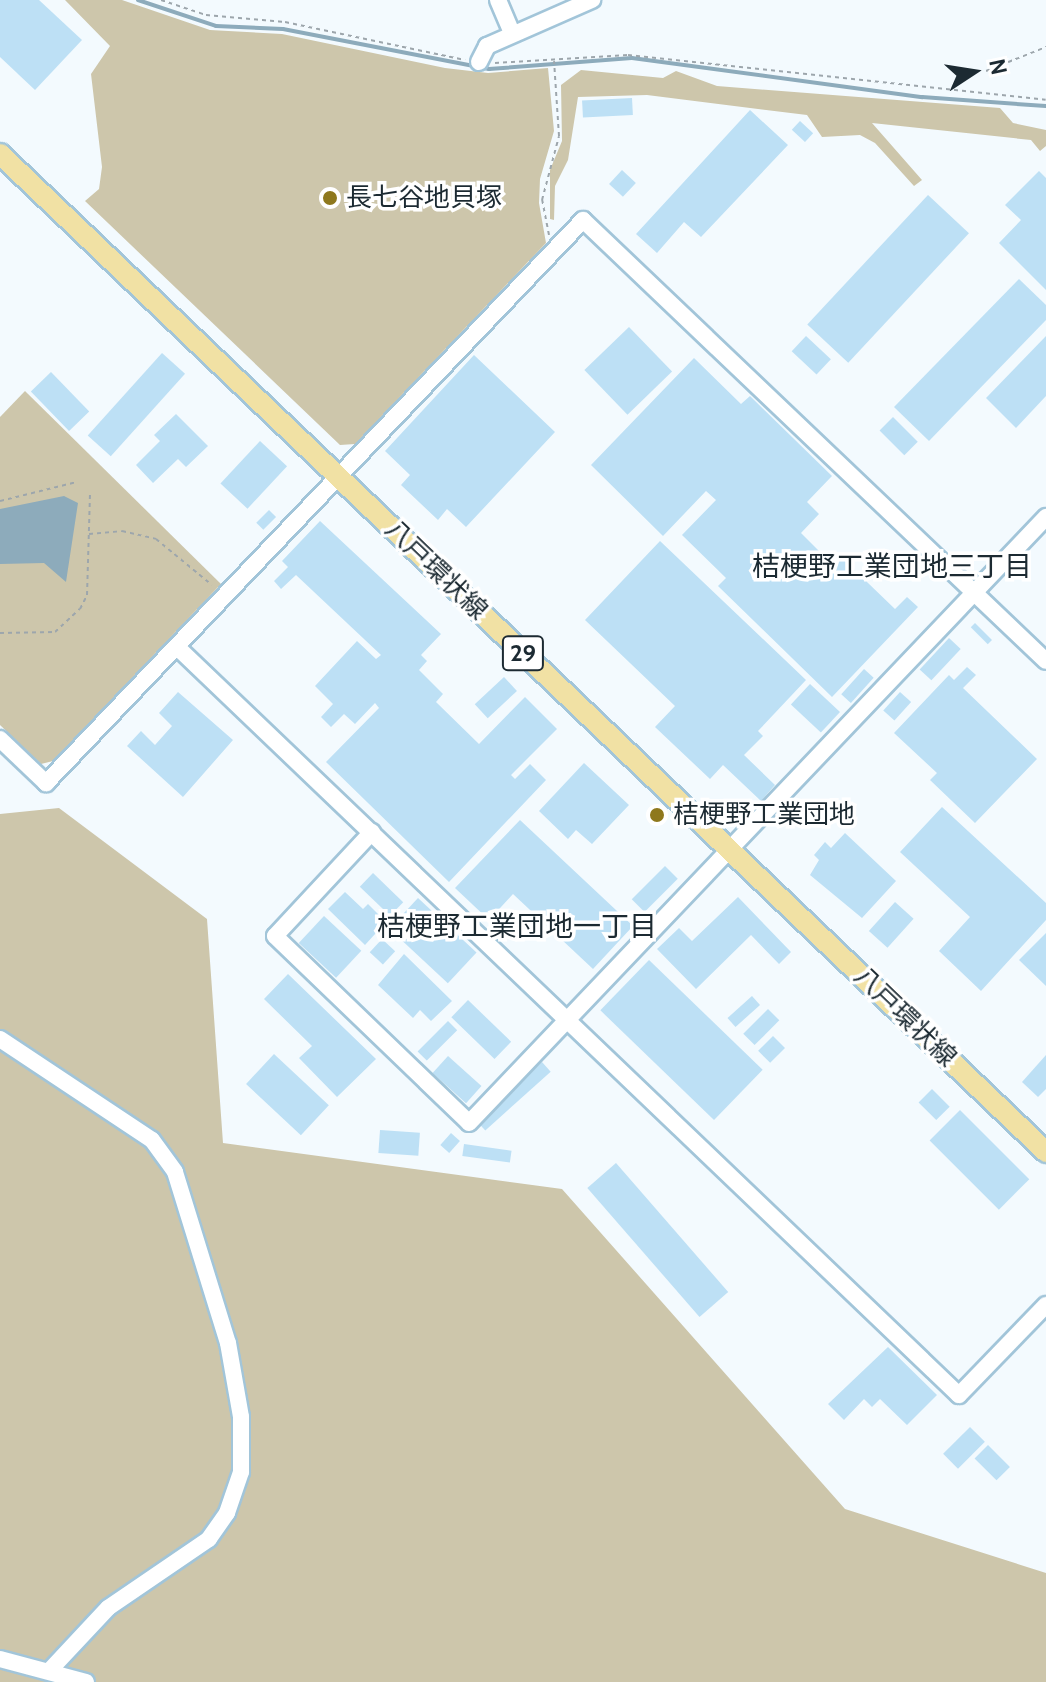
<!DOCTYPE html>
<meta charset="utf-8">
<style>
body{margin:0}
#map{position:relative;width:1046px;height:1682px;overflow:hidden;background:#f3fafe;font-family:Cabin,"Noto Sans JP",sans-serif}
div>[style]{position:absolute}
[style*='--x']{left:calc(var(--x)*1px);top:calc(var(--y)*1px);width:calc(var(--w)*1px);rotate:calc(var(--a)*1deg)}
.green>*{inset:0;background:#cdc6ab}
.water>*{inset:0;background:#8dabbb}
.stream>*{height:4px;margin:-2px;padding:0 2px;transform-origin:2px;border-radius:2px;background:#8dabbb}
.building>*{inset:0;background:#bde0f5;transform-origin:0 0}
.path>*{height:2px;margin-top:-1px;transform-origin:0;background:repeating-linear-gradient(90deg,#9da6ac 0 4px,transparent 0 8px)}
.roads{filter:drop-shadow(2px 0 #a2c5d9) drop-shadow(-2px 0 #a2c5d9) drop-shadow(0 2px #a2c5d9) drop-shadow(0 -2px #a2c5d9)}
.minor>*{height:16px;margin:-8px;padding:0 8px;transform-origin:8px;border-radius:8px;background:#fff}
.major>*{height:20px;margin:-10px;padding:0 10px;transform-origin:10px;border-radius:10px;background:#f1e1a4}
.dots>*{width:22px;height:22px;translate:-50% -50%;box-sizing:border-box;border:4px solid #fff;border-radius:50%}
span{translate:-50% -50%;white-space:nowrap;text-align:center;line-height:1.15;-webkit-text-stroke:7px #fff;paint-order:stroke}
.shield-label span{padding:2px 6px;background:#fff;border:2px solid;border-radius:6px;-webkit-text-stroke-width:0}
.shield-label{font-size:24px;color:#1c2a32;font-weight:700}
.poi-label{font-size:26px;color:#1c2a32}
.left{translate:0 -50%;text-align:left}
.street-label{font-size:26px;color:#1c2a32}
.neighbourhood-label{font-size:28px;color:#1c2a32}
.north{position:absolute;left:934px;top:32px;width:80px;height:80px;-webkit-text-stroke:6px #fff;paint-order:stroke;rotate:78deg;font-size:22px;font-weight:700;line-height:32px;text-align:center;color:#1c2a32}
.north::after{content:'';display:block;margin:auto;width:28px;height:36px;background:#1c2a32;clip-path:polygon(50% 0,100% 100%,50% 72%,0 100%)}
</style>
<div id="map">
<div class="green">
<i style="clip-path:polygon(65px 0,122px 0,210px 30px,282px 34px,445px 68px,488px 73px,548px 68px,554px 131px,540px 179px,539px 203px,546px 243px,355px 444px,340px 445px,85px 201px,99px 189px,102px 167px,91px 74px,110px 46px)"></i>
<i style="clip-path:polygon(581px 70px,663px 78px,676px 71px,717px 86px,1000px 108px,1013px 123px,1046px 130px,1046px 146px,1040px 151px,1031px 140px,872px 123px,922px 180px,914px 186px,875px 143px,860px 135px,822px 137px,807px 115px,647px 95px,578px 97px,568px 160px,555px 186px,554px 220px,550px 219px,550px 170px,562px 141px,561px 85px)"></i>
<i style="clip-path:polygon(25px 391px,221px 584px,53px 761px,41px 764px,0 725px,0 417px)"></i>
<i style="clip-path:polygon(59px 808px,207px 919px,223px 1143px,562px 1189px,845px 1509px,1046px 1573px,1046px 1682px,0 1682px,0 814px)"></i>
</div>
<div class="water">
<i style="clip-path:polygon(64px 496px,78px 503px,66px 582px,44px 563px,0 564px,0 509px)"></i>
</div>
<div class="stream">
<i style="--x:138;--y:0;--w:82;--a:18.4"></i>
<i style="--x:216;--y:26;--w:67;--a:2.6"></i>
<i style="--x:283;--y:29;--w:210;--a:11"></i>
<i style="--x:489;--y:69;--w:143;--a:-4.4"></i>
<i style="--x:632;--y:58;--w:293;--a:7.7"></i>
<i style="--x:922;--y:97;--w:124;--a:4.2"></i>
</div>
<div class="building">
<i style="clip-path:polygon(0 0,39px 0,82px 40px,35px 90px,0 57px)"></i>
<i style="left:632px;top:98px;width:17px;height:50px;rotate:87deg"></i>
<i style="clip-path:polygon(750px 110px,788px 145px,701px 237px,684px 222px,657px 253px,636px 234px)"></i>
<i style="left:800px;top:121px;width:18px;height:12px;rotate:43deg"></i>
<i style="left:622px;top:170px;width:19px;height:19px;rotate:43deg"></i>
<i style="clip-path:polygon(1039px 171px,1046px 178px,1046px 290px,999px 243px,1021px 220px,1005px 205px)"></i>
<i style="left:928px;top:195px;width:56px;height:177px;rotate:43deg"></i>
<i style="clip-path:polygon(1019px 279px,1046px 305px,1046px 320px,929px 441px,894px 407px)"></i>
<i style="left:629px;top:327px;width:62px;height:62px;rotate:46deg"></i>
<i style="left:806px;top:336px;width:34px;height:21px;rotate:43deg"></i>
<i style="clip-path:polygon(1046px 336px,1046px 396px,1016px 428px,986px 398px)"></i>
<i style="left:162px;top:353px;width:31px;height:111px;rotate:42deg"></i>
<i style="clip-path:polygon(474px 355px,555px 432px,466px 527px,447px 509px,438px 520px,401px 485px,410px 475px,385px 451px)"></i>
<i style="clip-path:polygon(694px 358px,741px 404px,750px 396px,832px 476px,807px 502px,819px 514px,801px 533px,832px 564px,840px 556px,895px 609px,907px 597px,918px 607px,832px 697px,718px 586px,726px 578px,682px 535px,716px 500px,706px 491px,663px 536px,591px 465px)"></i>
<i style="left:51px;top:372px;width:55px;height:28px;rotate:46deg"></i>
<i style="clip-path:polygon(176px 414px,208px 446px,186px 467px,178px 459px,153px 483px,136px 465px,160px 441px,154px 435px)"></i>
<i style="left:893px;top:417px;width:35px;height:19px;rotate:45deg"></i>
<i style="left:260px;top:441px;width:37px;height:58px;rotate:43deg"></i>
<i style="left:269px;top:510px;width:10px;height:18px;rotate:45deg"></i>
<i style="clip-path:polygon(320px 521px,441px 634px,421px 655px,427px 661px,419px 670px,443px 694px,436px 702px,479px 744px,525px 697px,557px 729px,511px 775px,515px 779px,530px 764px,546px 780px,449px 882px,326px 762px,379px 708px,375px 703px,355px 724px,344px 714px,331px 727px,321px 717px,333px 704px,315px 686px,357px 641px,376px 659px,381px 655px,296px 575px,281px 589px,274px 581px,288px 567px,282px 561px)"></i>
<i style="clip-path:polygon(660px 541px,806px 680px,758px 731px,763px 736px,744px 755px,775px 785px,761px 801px,723px 765px,710px 779px,655px 727px,675px 706px,585px 620px)"></i>
<i style="left:975px;top:623px;width:24px;height:6px;rotate:45deg"></i>
<i style="left:949px;top:638px;width:16px;height:43px;rotate:43deg"></i>
<i style="clip-path:polygon(967px 667px,976px 675px,963px 688px,1037px 759px,975px 823px,930px 780px,937px 773px,894px 733px,949px 675px,954px 680px)"></i>
<i style="left:864px;top:669px;width:13px;height:34px;rotate:42deg"></i>
<i style="left:504px;top:677px;width:19px;height:40px;rotate:47deg"></i>
<i style="left:810px;top:684px;width:41px;height:28px;rotate:43deg"></i>
<i style="clip-path:polygon(178px 692px,233px 740px,183px 797px,127px 746px,141px 731px,155px 745px,172px 726px,159px 713px)"></i>
<i style="left:900px;top:692px;width:15px;height:25px;rotate:42deg"></i>
<i style="clip-path:polygon(584px 763px,629px 805px,592px 844px,576px 830px,568px 839px,539px 811px)"></i>
<i style="clip-path:polygon(942px 807px,1046px 903px,1046px 920px,981px 991px,939px 951px,970px 917px,900px 852px)"></i>
<i style="clip-path:polygon(520px 820px,633px 926px,593px 969px,513px 894px,489px 920px,455px 888px)"></i>
<i style="clip-path:polygon(845px 833px,896px 881px,862px 918px,810px 875px,819px 860px,814px 855px,825px 842px,831px 848px)"></i>
<i style="left:665px;top:866px;width:18px;height:47px;rotate:45deg"></i>
<i style="left:373px;top:873px;width:42px;height:19px;rotate:44deg"></i>
<i style="clip-path:polygon(345px 892px,363px 909px,368px 904px,386px 922px,365px 945px,328px 909px)"></i>
<i style="clip-path:polygon(738px 897px,791px 952px,779px 964px,751px 935px,696px 989px,657px 949px,679px 928px,692px 941px)"></i>
<i style="left:418px;top:898px;width:80px;height:42px;rotate:43deg"></i>
<i style="left:895px;top:902px;width:25px;height:39px;rotate:42deg"></i>
<i style="left:324px;top:916px;width:51px;height:37px;rotate:43deg"></i>
<i style="clip-path:polygon(1046px 933px,1046px 986px,1019px 960px)"></i>
<i style="left:382px;top:939px;width:18px;height:18px;rotate:43deg"></i>
<i style="clip-path:polygon(404px 954px,452px 1001px,431px 1021px,420px 1010px,413px 1018px,378px 985px)"></i>
<i style="left:649px;top:960px;width:158px;height:70px;rotate:44deg"></i>
<i style="clip-path:polygon(288px 974px,376px 1059px,337px 1097px,299px 1058px,312px 1046px,264px 999px)"></i>
<i style="left:752px;top:996px;width:12px;height:33px;rotate:48deg"></i>
<i style="left:468px;top:1000px;width:60px;height:24px;rotate:44deg"></i>
<i style="left:768px;top:1009px;width:16px;height:35px;rotate:45deg"></i>
<i style="left:448px;top:1021px;width:13px;height:43px;rotate:45deg"></i>
<i style="left:773px;top:1036px;width:17px;height:21px;rotate:45deg"></i>
<i style="left:274px;top:1054px;width:75px;height:41px;rotate:43deg"></i>
<i style="clip-path:polygon(1046px 1055px,1046px 1089px,1038px 1097px,1022px 1082px)"></i>
<i style="left:448px;top:1056px;width:45px;height:23px;rotate:42deg"></i>
<i style="left:542px;top:1062px;width:13px;height:88px;rotate:48deg"></i>
<i style="left:932px;top:1089px;width:25px;height:19px;rotate:45deg"></i>
<i style="left:960px;top:1110px;width:98px;height:43px;rotate:45deg"></i>
<i style="left:380px;top:1130px;width:40px;height:23px;rotate:4deg"></i>
<i style="left:451px;top:1133px;width:12px;height:16px;rotate:42deg"></i>
<i style="left:464px;top:1144px;width:48px;height:12px;rotate:8deg"></i>
<i style="left:616px;top:1163px;width:171px;height:38px;rotate:49deg"></i>
<i style="clip-path:polygon(888px 1347px,937px 1395px,907px 1425px,880px 1399px,872px 1407px,864px 1399px,844px 1420px,828px 1404px)"></i>
<i style="left:970px;top:1427px;width:21px;height:38px;rotate:45deg"></i>
<i style="left:988px;top:1445px;width:31px;height:19px;rotate:45deg"></i>
</div>
<div class="path">
<i style="--x:161;--y:0;--w:47;--a:18.4"></i>
<i style="--x:206;--y:15;--w:79;--a:5.1"></i>
<i style="--x:285;--y:22;--w:184;--a:11.9"></i>
<i style="--x:495;--y:63;--w:133;--a:-3.4"></i>
<i style="--x:628;--y:55;--w:420;--a:6.1"></i>
<i style="--x:986;--y:71;--w:65;--a:-21.8"></i>
<i style="--x:549;--y:235;--w:36;--a:-101"></i>
<i style="--x:542;--y:200;--w:66;--a:-75.1"></i>
<i style="--x:559;--y:136;--w:75;--a:-93.8"></i>
<i style="--x:0;--y:501;--w:79;--a:-13.9"></i>
<i style="--x:89;--y:534;--w:33;--a:-5"></i>
<i style="--x:122;--y:531;--w:35;--a:13"></i>
<i style="--x:156;--y:539;--w:72;--a:39.4"></i>
<i style="--x:0;--y:633;--w:55;--a:-1"></i>
<i style="--x:55;--y:632;--w:34;--a:-43"></i>
<i style="--x:80;--y:609;--w:16;--a:-63"></i>
<i style="--x:87;--y:595;--w:103;--a:-88.3"></i>
</div>
<div class="roads">
<div class="minor">
<i style="--x:498;--y:0;--w:36;--a:67"></i>
<i style="--x:479;--y:62;--w:18;--a:-63"></i>
<i style="--x:487;--y:46;--w:115;--a:-23.7"></i>
<i style="--x:177;--y:647;--w:1082;--a:43.73"></i>
<i style="--x:959;--y:1395;--w:125;--a:-46"></i>
<i style="--x:0;--y:739;--w:64;--a:43.7"></i>
<i style="--x:46;--y:783;--w:778;--a:-46.35"></i>
<i style="--x:583;--y:220;--w:639;--a:43.61"></i>
<i style="--x:372;--y:832;--w:142;--a:133"></i>
<i style="--x:275;--y:936;--w:269;--a:43.9"></i>
<i style="--x:469;--y:1123;--w:837;--a:-46.4"></i>
<i style="--x:0;--y:1039;--w:182;--a:33.6"></i>
<i style="--x:152;--y:1140;--w:39;--a:54"></i>
<i style="--x:175;--y:1172;--w:179;--a:72.8"></i>
<i style="--x:228;--y:1343;--w:75;--a:80"></i>
<i style="--x:241;--y:1417;--w:55;--a:90"></i>
<i style="--x:241;--y:1472;--w:43;--a:108.9"></i>
<i style="--x:227;--y:1513;--w:32;--a:125"></i>
<i style="--x:209;--y:1539;--w:122;--a:145.7"></i>
<i style="--x:108;--y:1608;--w:83;--a:133.1"></i>
<i style="--x:0;--y:1659;--w:89;--a:15"></i>
</div>
<div class="major">
<i style="--x:0;--y:154;--w:1446;--a:43.65"></i>
</div>
</div>
<div class="dots">
<i style="left:330px;top:198px;background:#8e781d"></i>
<i style="left:657px;top:815px;background:#8e781d"></i>
</div>
<div class="shield-label">
<span style="left:523px;top:653px">29</span>
</div>
<div class="poi-label">
<span class="left" style="left:346px;top:198px">長七谷地貝塚</span>
<span class="left" style="left:673px;top:815px">桔梗野工業団地</span>
</div>
<div class="street-label">
<span style="left:436px;top:570px;rotate:44deg">八戸環状線</span>
<span style="left:905px;top:1017px;rotate:44deg">八戸環状線</span>
</div>
<div class="neighbourhood-label">
<span style="left:892px;top:566px">桔梗野工業団地三丁目</span>
<span style="left:517px;top:926px">桔梗野工業団地一丁目</span>
</div>
<div class="north">N</div>
</div>
